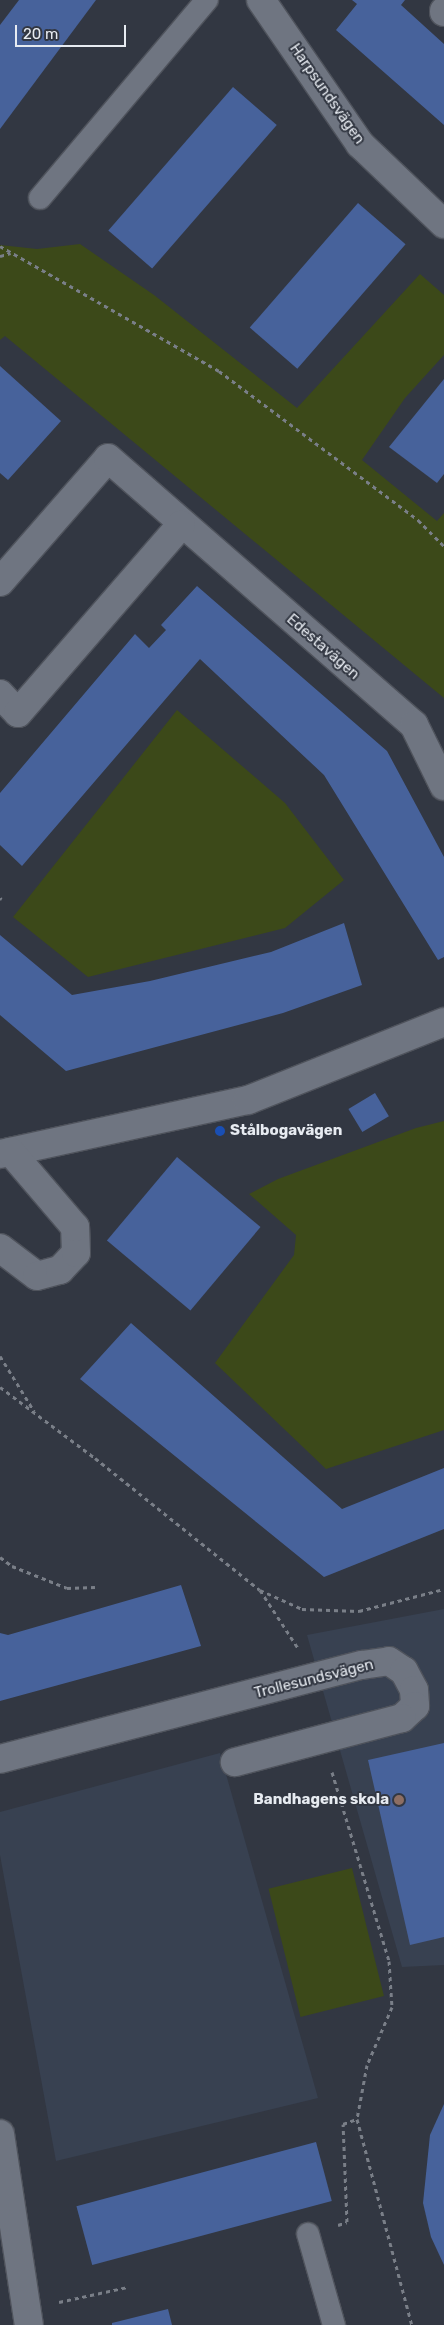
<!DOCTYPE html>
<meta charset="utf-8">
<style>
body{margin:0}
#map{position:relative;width:444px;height:2325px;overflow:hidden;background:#323742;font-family:Rubik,sans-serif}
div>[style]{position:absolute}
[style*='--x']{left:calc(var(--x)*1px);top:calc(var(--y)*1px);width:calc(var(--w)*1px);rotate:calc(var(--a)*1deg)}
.built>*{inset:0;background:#384151}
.green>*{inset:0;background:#3c4919;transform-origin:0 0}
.building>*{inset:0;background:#47629b;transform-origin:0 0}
.path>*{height:3px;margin-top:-1.5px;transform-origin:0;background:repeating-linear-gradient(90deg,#7a7f88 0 4px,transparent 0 8px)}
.roads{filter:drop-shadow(1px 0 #4f535c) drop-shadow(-1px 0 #4f535c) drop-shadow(0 1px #4f535c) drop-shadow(0 -1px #4f535c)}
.service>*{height:22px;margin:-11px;padding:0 11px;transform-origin:11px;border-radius:11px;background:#6f7581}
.minor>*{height:28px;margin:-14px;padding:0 14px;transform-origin:14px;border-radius:14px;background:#6f7581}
.dots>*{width:14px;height:14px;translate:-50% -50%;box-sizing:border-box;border:2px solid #323742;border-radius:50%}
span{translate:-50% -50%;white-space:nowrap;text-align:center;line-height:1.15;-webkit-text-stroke:4px #323742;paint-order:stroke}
.street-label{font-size:15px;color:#e7ebf1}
.poi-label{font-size:15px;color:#e7ebf1;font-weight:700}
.left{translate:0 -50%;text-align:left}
.right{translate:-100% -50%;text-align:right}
.scale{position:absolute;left:15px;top:25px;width:111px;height:22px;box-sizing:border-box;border:2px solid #e7ebf1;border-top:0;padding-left:6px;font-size:15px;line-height:18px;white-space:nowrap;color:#e7ebf1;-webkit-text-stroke:4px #323742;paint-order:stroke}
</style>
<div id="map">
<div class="built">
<i style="clip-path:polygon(444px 1609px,444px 1965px,402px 1967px,307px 1635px)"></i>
<i style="clip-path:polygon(220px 1753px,318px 2098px,56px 2161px,0 1855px,0 1812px)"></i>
</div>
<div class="green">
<i style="clip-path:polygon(80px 244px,154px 295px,297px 408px,420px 274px,444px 295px,444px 355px,405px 398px,362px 460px,437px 521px,444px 513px,444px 698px,5px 336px,0 340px,0 245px,37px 249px)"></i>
<i style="clip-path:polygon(177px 710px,285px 803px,344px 880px,285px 928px,88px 977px,13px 917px)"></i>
<i style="clip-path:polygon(444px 1121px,444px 1430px,326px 1469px,215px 1363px,294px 1255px,296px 1235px,249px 1194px,278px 1179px,416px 1128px)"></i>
<i style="left:352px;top:1868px;width:132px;height:86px;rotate:76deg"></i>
</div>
<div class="building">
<i style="clip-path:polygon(19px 0,96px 0,0 129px,0 25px)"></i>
<i style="clip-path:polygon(352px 0,405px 0,401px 5px,444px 44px,444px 125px,336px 30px,357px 4px)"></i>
<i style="left:233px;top:87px;width:58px;height:190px;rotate:41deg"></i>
<i style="left:358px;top:203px;width:63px;height:165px;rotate:41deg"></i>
<i style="clip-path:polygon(0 366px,61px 421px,8px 480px,0 473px)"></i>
<i style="clip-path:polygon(444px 379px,444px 474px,437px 483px,389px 447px)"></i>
<i style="clip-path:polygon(197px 586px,387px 751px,444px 857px,444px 957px,438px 960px,324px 775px,200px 659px,22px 866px,0 845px,0 793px,135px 634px,149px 648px,166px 630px,161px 625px)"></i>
<i style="clip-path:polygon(344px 923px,362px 985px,283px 1013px,66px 1071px,0 1015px,0 935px,72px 995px,150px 981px,271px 952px)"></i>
<i style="left:375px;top:1093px;width:27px;height:31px;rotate:59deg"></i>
<i style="left:177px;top:1157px;width:109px;height:109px;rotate:40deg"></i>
<i style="clip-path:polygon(131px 1323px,342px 1509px,444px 1468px,444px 1529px,324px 1577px,80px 1379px)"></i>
<i style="clip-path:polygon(181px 1585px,201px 1646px,0 1701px,0 1633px,8px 1635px)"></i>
<i style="clip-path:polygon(444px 1743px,444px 1937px,410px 1945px,368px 1760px)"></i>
<i style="clip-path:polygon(444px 2104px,444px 2265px,431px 2237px,423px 2203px,430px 2135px)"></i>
<i style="left:316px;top:2142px;width:61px;height:248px;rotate:75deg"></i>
<i style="clip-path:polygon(168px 2309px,172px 2325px,112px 2325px,112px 2323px)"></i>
</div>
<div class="path">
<i style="--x:0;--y:246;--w:252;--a:29.7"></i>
<i style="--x:219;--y:371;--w:249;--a:36.8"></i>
<i style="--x:418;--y:520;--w:37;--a:45"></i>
<i style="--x:0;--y:256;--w:11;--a:-15"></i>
<i style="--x:0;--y:898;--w:2;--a:27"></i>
<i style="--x:0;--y:1356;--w:65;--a:58.3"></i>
<i style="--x:0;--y:1387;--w:119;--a:36.8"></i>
<i style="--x:95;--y:1458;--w:211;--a:38.7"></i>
<i style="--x:260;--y:1590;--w:46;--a:24.3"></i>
<i style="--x:302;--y:1609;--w:57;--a:2"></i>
<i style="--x:359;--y:1611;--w:88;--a:-14.5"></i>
<i style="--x:0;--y:1557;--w:15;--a:37"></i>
<i style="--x:12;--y:1566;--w:59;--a:21.8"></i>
<i style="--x:67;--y:1588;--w:28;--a:-2"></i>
<i style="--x:260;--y:1590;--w:69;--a:56.8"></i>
<i style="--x:332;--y:1772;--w:197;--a:73.2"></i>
<i style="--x:389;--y:1961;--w:46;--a:86.3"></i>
<i style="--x:392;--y:2007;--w:63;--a:113.3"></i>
<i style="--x:367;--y:2065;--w:55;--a:100.5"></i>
<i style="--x:357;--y:2119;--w:213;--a:75.1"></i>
<i style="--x:338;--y:2225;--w:9;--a:-18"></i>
<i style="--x:347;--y:2222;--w:98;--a:-92.3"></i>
<i style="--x:343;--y:2124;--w:15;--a:-20"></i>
<i style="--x:59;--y:2302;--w:71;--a:-12.3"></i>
</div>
<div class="roads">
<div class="service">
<i style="--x:40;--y:198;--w:259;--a:-49.9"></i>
<i style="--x:308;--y:2234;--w:95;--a:74.1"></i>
</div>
<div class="minor">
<i style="--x:261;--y:0;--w:175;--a:55.5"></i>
<i style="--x:360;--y:144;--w:116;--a:43.6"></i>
<i style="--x:444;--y:11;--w:1;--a:90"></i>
<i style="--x:0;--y:582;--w:164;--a:-48.9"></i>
<i style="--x:108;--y:458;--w:406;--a:41.1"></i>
<i style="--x:414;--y:725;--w:68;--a:63.8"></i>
<i style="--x:0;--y:694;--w:26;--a:47"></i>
<i style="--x:18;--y:713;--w:249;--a:-49.1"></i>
<i style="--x:0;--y:1154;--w:254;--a:-12.3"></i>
<i style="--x:248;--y:1100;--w:211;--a:-21.7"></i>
<i style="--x:0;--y:1248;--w:46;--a:37.1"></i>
<i style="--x:37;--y:1276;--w:24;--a:-15"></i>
<i style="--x:60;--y:1270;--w:23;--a:-47"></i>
<i style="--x:76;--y:1253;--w:26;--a:-92"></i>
<i style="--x:75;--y:1227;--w:99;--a:-130.5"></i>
<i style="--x:0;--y:1759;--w:374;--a:-14.6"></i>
<i style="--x:362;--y:1665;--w:27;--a:-8"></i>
<i style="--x:389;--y:1661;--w:18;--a:34"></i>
<i style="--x:404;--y:1671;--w:21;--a:62"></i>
<i style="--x:414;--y:1690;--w:16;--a:86"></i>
<i style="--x:415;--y:1706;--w:18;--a:137"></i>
<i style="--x:402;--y:1718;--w:173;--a:165.2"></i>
<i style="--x:0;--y:2134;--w:193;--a:81.4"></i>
</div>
</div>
<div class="dots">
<i style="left:220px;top:1131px;background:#1a4fb4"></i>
<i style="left:399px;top:1800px;background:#8d6e63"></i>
</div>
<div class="street-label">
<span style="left:327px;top:94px;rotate:55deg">Harpsundsvägen</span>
<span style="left:323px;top:647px;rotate:41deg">Edestavägen</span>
<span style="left:314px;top:1679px;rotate:-14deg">Trollesundsvägen</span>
</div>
<div class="poi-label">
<span class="left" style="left:230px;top:1131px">Stålbogavägen</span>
<span class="right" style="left:389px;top:1800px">Bandhagens skola</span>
</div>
<div class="scale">20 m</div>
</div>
